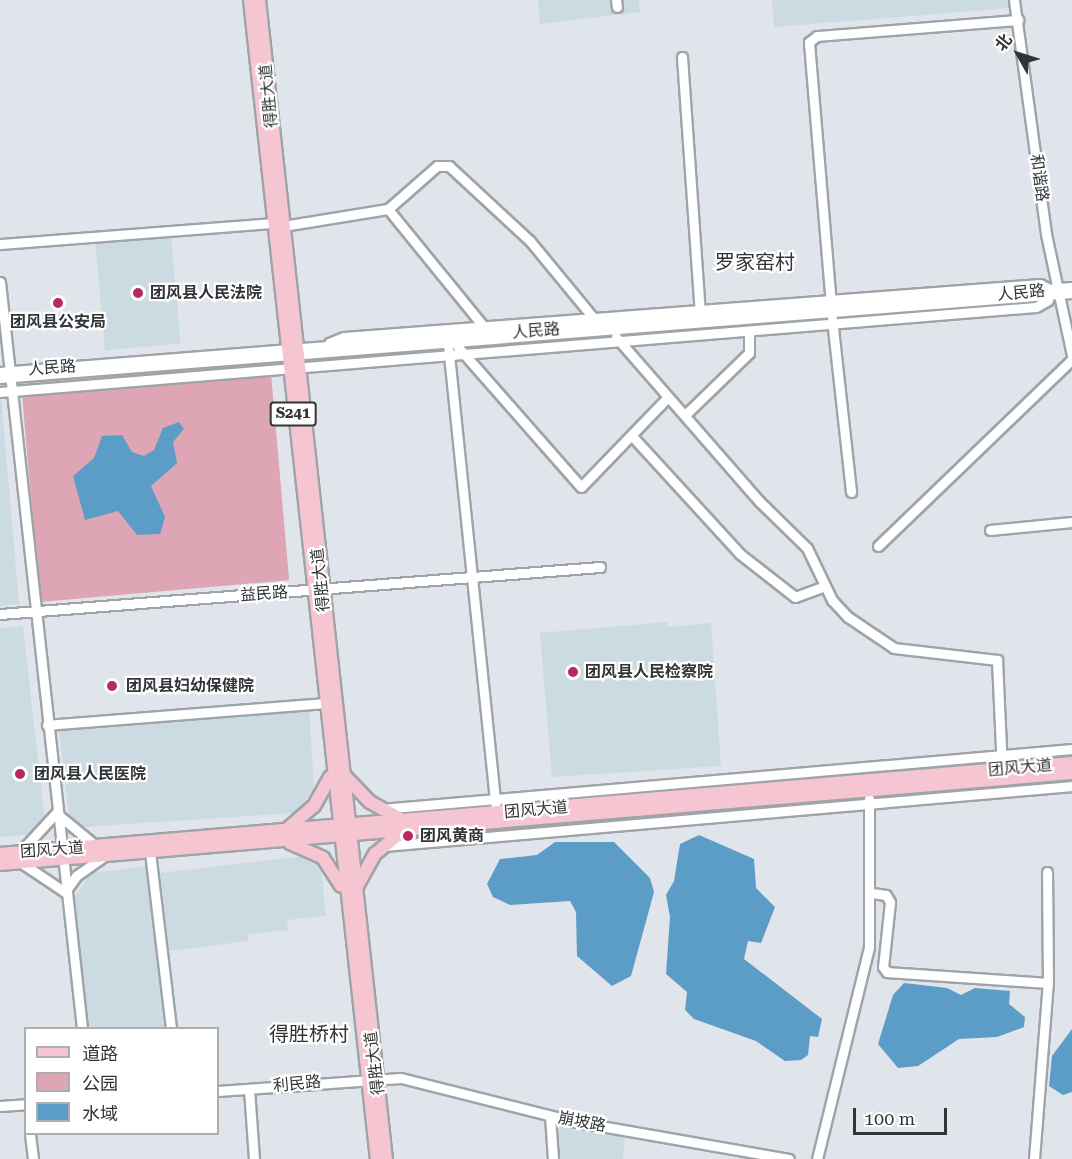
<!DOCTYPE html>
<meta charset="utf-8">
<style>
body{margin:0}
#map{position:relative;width:1072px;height:1159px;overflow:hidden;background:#dfe5ea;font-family:"Roboto Serif","Noto Sans SC",serif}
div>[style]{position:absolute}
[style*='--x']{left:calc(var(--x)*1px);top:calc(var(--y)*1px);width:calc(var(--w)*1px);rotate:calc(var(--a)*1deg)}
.built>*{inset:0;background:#ccdae2;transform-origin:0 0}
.green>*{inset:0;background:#dea6b4;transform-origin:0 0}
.water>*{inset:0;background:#5b9dc6}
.roads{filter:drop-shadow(2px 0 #9ea4a8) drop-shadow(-2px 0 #9ea4a8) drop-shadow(0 2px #9ea4a8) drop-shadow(0 -2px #9ea4a8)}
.minor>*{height:9px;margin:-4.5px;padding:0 4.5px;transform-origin:4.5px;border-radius:4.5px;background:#fff}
.major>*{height:12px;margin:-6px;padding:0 6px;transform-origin:6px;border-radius:6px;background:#f5c5d2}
.dots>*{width:16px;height:16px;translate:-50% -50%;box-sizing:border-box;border:3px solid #fff;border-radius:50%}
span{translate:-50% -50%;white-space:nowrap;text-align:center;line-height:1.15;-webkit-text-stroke:4.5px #fff;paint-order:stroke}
.shield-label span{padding:2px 4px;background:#fff;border:2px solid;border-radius:4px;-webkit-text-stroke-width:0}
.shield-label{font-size:15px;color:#323436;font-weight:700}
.street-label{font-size:16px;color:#323436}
.poi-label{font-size:16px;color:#323436;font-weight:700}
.left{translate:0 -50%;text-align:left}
.quarter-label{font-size:20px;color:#323436}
.legend{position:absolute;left:24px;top:1027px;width:195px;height:108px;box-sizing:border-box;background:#fff;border:2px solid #adaeaf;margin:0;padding:8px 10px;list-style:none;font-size:18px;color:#323436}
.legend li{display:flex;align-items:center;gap:12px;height:30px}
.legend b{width:30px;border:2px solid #adaeaf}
.north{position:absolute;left:988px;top:24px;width:60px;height:60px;-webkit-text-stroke:4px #fff;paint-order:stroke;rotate:309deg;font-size:16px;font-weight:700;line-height:24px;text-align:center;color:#323436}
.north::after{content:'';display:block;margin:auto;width:21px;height:27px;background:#323436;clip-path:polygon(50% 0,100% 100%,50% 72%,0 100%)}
.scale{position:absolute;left:853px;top:1108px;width:94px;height:27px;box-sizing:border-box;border:3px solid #323436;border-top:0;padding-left:8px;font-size:18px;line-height:21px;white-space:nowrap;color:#323436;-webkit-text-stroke:4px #fff;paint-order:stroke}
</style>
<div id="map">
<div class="built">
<i style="clip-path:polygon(538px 0,639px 0,640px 12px,540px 24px)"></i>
<i style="clip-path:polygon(772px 0,1009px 0,1011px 8px,774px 27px)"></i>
<i style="left:171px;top:235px;width:109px;height:76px;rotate:85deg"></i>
<i style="clip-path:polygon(1px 395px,19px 604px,0 606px,0 396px)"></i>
<i style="clip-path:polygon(667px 622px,668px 627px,711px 623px,721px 766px,552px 777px,540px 633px)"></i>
<i style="clip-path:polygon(23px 626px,45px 822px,33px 834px,0 837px,0 628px)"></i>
<i style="clip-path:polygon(309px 708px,314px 789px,296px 813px,82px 827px,69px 816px,59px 730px)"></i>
<i style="clip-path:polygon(304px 856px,321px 867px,326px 916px,287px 920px,288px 930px,248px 934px,248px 941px,169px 951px,160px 873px)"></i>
<i style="clip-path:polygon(149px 866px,168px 1028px,89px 1028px,74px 898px,91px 873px)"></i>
<i style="clip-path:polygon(559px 1126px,625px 1136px,623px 1159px,557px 1159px)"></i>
</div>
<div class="green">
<i style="left:271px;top:373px;width:208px;height:250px;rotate:85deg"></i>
</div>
<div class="water">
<i style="clip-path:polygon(179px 422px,184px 429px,173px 442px,177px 463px,151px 486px,165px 517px,160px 534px,137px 535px,118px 511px,85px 520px,73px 476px,94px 458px,102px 436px,122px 435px,132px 452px,144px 456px,154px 450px,163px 428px)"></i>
<i style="clip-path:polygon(699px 835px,754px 859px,756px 888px,775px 907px,761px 943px,748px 941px,744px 959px,822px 1019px,818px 1037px,810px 1036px,808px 1055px,801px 1060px,785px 1061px,756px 1041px,694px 1019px,685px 1010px,687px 992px,666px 974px,670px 917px,666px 895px,674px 881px,680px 844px)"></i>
<i style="clip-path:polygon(614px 842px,650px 878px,654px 892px,631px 976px,612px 986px,577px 956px,576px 912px,570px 901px,510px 905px,493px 897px,487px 884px,500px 859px,537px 855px,555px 842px)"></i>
<i style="clip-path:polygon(904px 983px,947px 988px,961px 995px,975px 988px,1010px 991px,1009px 1004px,1025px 1017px,1024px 1027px,997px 1037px,959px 1039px,918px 1066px,898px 1068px,878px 1044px,893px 995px)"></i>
<i style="clip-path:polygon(1072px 1029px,1072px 1092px,1063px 1095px,1049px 1086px,1052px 1056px)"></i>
</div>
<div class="roads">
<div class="minor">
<i style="--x:616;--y:0;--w:7;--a:82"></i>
<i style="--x:1014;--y:0;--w:236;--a:82.2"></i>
<i style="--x:1046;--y:234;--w:124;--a:77.9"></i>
<i style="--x:682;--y:57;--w:258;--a:86"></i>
<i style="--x:388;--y:209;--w:65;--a:-41.3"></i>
<i style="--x:437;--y:166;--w:12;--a:0"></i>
<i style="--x:449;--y:166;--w:110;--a:42.8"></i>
<i style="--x:530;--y:241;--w:104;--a:50.5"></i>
<i style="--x:283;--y:226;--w:106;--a:-9.2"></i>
<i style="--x:388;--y:209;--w:152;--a:50.9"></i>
<i style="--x:0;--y:244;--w:274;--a:-4.4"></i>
<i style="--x:0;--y:282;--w:750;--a:83.73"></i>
<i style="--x:831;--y:305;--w:264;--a:-94.8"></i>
<i style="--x:809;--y:42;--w:10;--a:-37"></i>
<i style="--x:817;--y:36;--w:202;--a:-4.6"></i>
<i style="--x:832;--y:319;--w:174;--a:83.7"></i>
<i style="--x:616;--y:337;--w:218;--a:48.9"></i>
<i style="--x:759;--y:501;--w:67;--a:44.4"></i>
<i style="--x:807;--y:548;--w:58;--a:64.3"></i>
<i style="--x:832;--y:600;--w:23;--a:47"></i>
<i style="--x:848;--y:617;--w:55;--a:34"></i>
<i style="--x:894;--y:648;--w:104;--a:6.6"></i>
<i style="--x:997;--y:660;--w:109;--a:87.4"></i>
<i style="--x:329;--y:343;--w:16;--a:-22"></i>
<i style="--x:344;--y:337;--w:698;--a:-4.35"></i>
<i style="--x:1040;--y:284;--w:13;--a:29"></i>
<i style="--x:448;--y:345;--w:470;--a:84.1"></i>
<i style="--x:458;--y:347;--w:186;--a:48.7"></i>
<i style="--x:581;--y:487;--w:125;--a:-46"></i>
<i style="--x:0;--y:372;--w:1075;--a:-4.53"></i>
<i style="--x:0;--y:378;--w:1075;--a:-4.53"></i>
<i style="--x:0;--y:392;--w:1039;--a:-4.69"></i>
<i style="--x:1036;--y:307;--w:14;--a:-30"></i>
<i style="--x:685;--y:415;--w:89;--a:-44.1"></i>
<i style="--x:749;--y:353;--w:22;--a:-90"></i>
<i style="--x:632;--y:436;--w:160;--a:47.5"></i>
<i style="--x:740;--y:554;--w:70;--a:38"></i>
<i style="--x:795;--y:597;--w:32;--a:-20"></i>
<i style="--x:990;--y:530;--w:82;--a:-5.6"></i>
<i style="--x:878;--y:546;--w:269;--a:-43.9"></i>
<i style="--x:0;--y:614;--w:602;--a:-4.48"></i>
<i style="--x:47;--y:725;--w:278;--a:-4.5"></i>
<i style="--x:381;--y:809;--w:694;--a:-4.96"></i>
<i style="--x:384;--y:846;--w:691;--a:-4.98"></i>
<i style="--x:20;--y:852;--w:53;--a:-47.3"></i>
<i style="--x:56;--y:813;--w:52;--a:39.5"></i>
<i style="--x:150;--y:852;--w:177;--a:83.2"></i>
<i style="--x:20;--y:862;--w:54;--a:33.7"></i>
<i style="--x:65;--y:892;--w:19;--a:-55"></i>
<i style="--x:76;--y:876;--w:35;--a:-35"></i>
<i style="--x:872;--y:893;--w:14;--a:8"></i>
<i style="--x:886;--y:895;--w:8;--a:60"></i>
<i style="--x:890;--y:902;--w:65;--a:96.1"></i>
<i style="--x:883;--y:967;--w:6;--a:51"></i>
<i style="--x:887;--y:972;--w:161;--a:3.9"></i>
<i style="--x:249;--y:1089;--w:70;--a:85.9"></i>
<i style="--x:218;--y:1091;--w:183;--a:-4.1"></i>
<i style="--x:401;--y:1078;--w:176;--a:14.1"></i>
<i style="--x:572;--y:1121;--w:220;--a:9.9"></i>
<i style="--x:0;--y:1106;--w:26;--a:-4"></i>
<i style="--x:550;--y:1116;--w:43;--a:86"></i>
<i style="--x:30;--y:1134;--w:25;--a:83"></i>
<i style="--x:817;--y:1159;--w:218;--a:-76.2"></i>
<i style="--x:869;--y:947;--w:148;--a:-90"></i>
<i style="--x:1034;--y:1159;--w:177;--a:-85.5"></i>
<i style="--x:1048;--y:983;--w:111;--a:-90.5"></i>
</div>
<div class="major">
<i style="--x:250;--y:0;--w:1166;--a:83.75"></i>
<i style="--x:259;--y:0;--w:1166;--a:83.75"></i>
<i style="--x:341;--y:772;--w:42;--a:46"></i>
<i style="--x:370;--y:802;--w:37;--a:29"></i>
<i style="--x:285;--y:831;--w:38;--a:-41"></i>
<i style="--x:314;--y:806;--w:33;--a:-61"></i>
<i style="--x:290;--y:843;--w:36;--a:24"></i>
<i style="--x:323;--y:858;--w:33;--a:57"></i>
<i style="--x:0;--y:854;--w:1076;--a:-4.85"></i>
<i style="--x:0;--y:864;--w:1076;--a:-4.85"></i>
<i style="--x:356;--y:888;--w:39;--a:-61"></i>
<i style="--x:375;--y:854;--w:33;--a:-40"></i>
</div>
</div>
<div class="dots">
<i style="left:138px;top:293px;background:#b62962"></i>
<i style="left:58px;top:303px;background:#b62962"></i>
<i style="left:573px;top:672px;background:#b62962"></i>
<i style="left:112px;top:686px;background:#b62962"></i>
<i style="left:20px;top:774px;background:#b62962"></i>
<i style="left:408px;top:836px;background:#b62962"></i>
</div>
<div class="shield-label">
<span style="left:293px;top:414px">S241</span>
</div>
<div class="street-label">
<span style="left:269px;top:96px;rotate:-96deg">得胜大道</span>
<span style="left:1039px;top:178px;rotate:82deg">和谐路</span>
<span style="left:1021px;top:293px;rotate:-5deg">人民路</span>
<span style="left:536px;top:331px;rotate:-4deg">人民路</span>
<span style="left:52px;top:368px;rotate:-4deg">人民路</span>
<span style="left:321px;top:580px;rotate:-96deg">得胜大道</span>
<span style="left:264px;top:594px;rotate:-4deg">益民路</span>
<span style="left:1020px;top:768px;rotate:-5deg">团风大道</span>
<span style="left:536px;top:810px;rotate:-5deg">团风大道</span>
<span style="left:52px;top:850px;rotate:-4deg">团风大道</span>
<span style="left:375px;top:1063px;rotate:-97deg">得胜大道</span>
<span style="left:297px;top:1084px;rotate:-5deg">利民路</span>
<span style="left:582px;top:1122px;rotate:11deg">崩坡路</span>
</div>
<div class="poi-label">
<span class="left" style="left:150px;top:293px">团风县人民法院</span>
<span style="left:58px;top:322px">团风县公安局</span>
<span class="left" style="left:585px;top:672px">团风县人民检察院</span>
<span class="left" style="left:126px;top:686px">团风县妇幼保健院</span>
<span class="left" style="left:34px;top:774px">团风县人民医院</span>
<span class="left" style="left:420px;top:836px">团风黄商</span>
</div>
<div class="quarter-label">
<span style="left:755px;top:262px">罗家窑村</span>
<span style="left:309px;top:1034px">得胜桥村</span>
</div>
<ul class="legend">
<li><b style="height:8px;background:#f5c5d2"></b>道路</li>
<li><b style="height:16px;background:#dea6b4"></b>公园</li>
<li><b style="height:16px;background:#5b9dc6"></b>水域</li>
</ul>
<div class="north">北</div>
<div class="scale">100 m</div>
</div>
